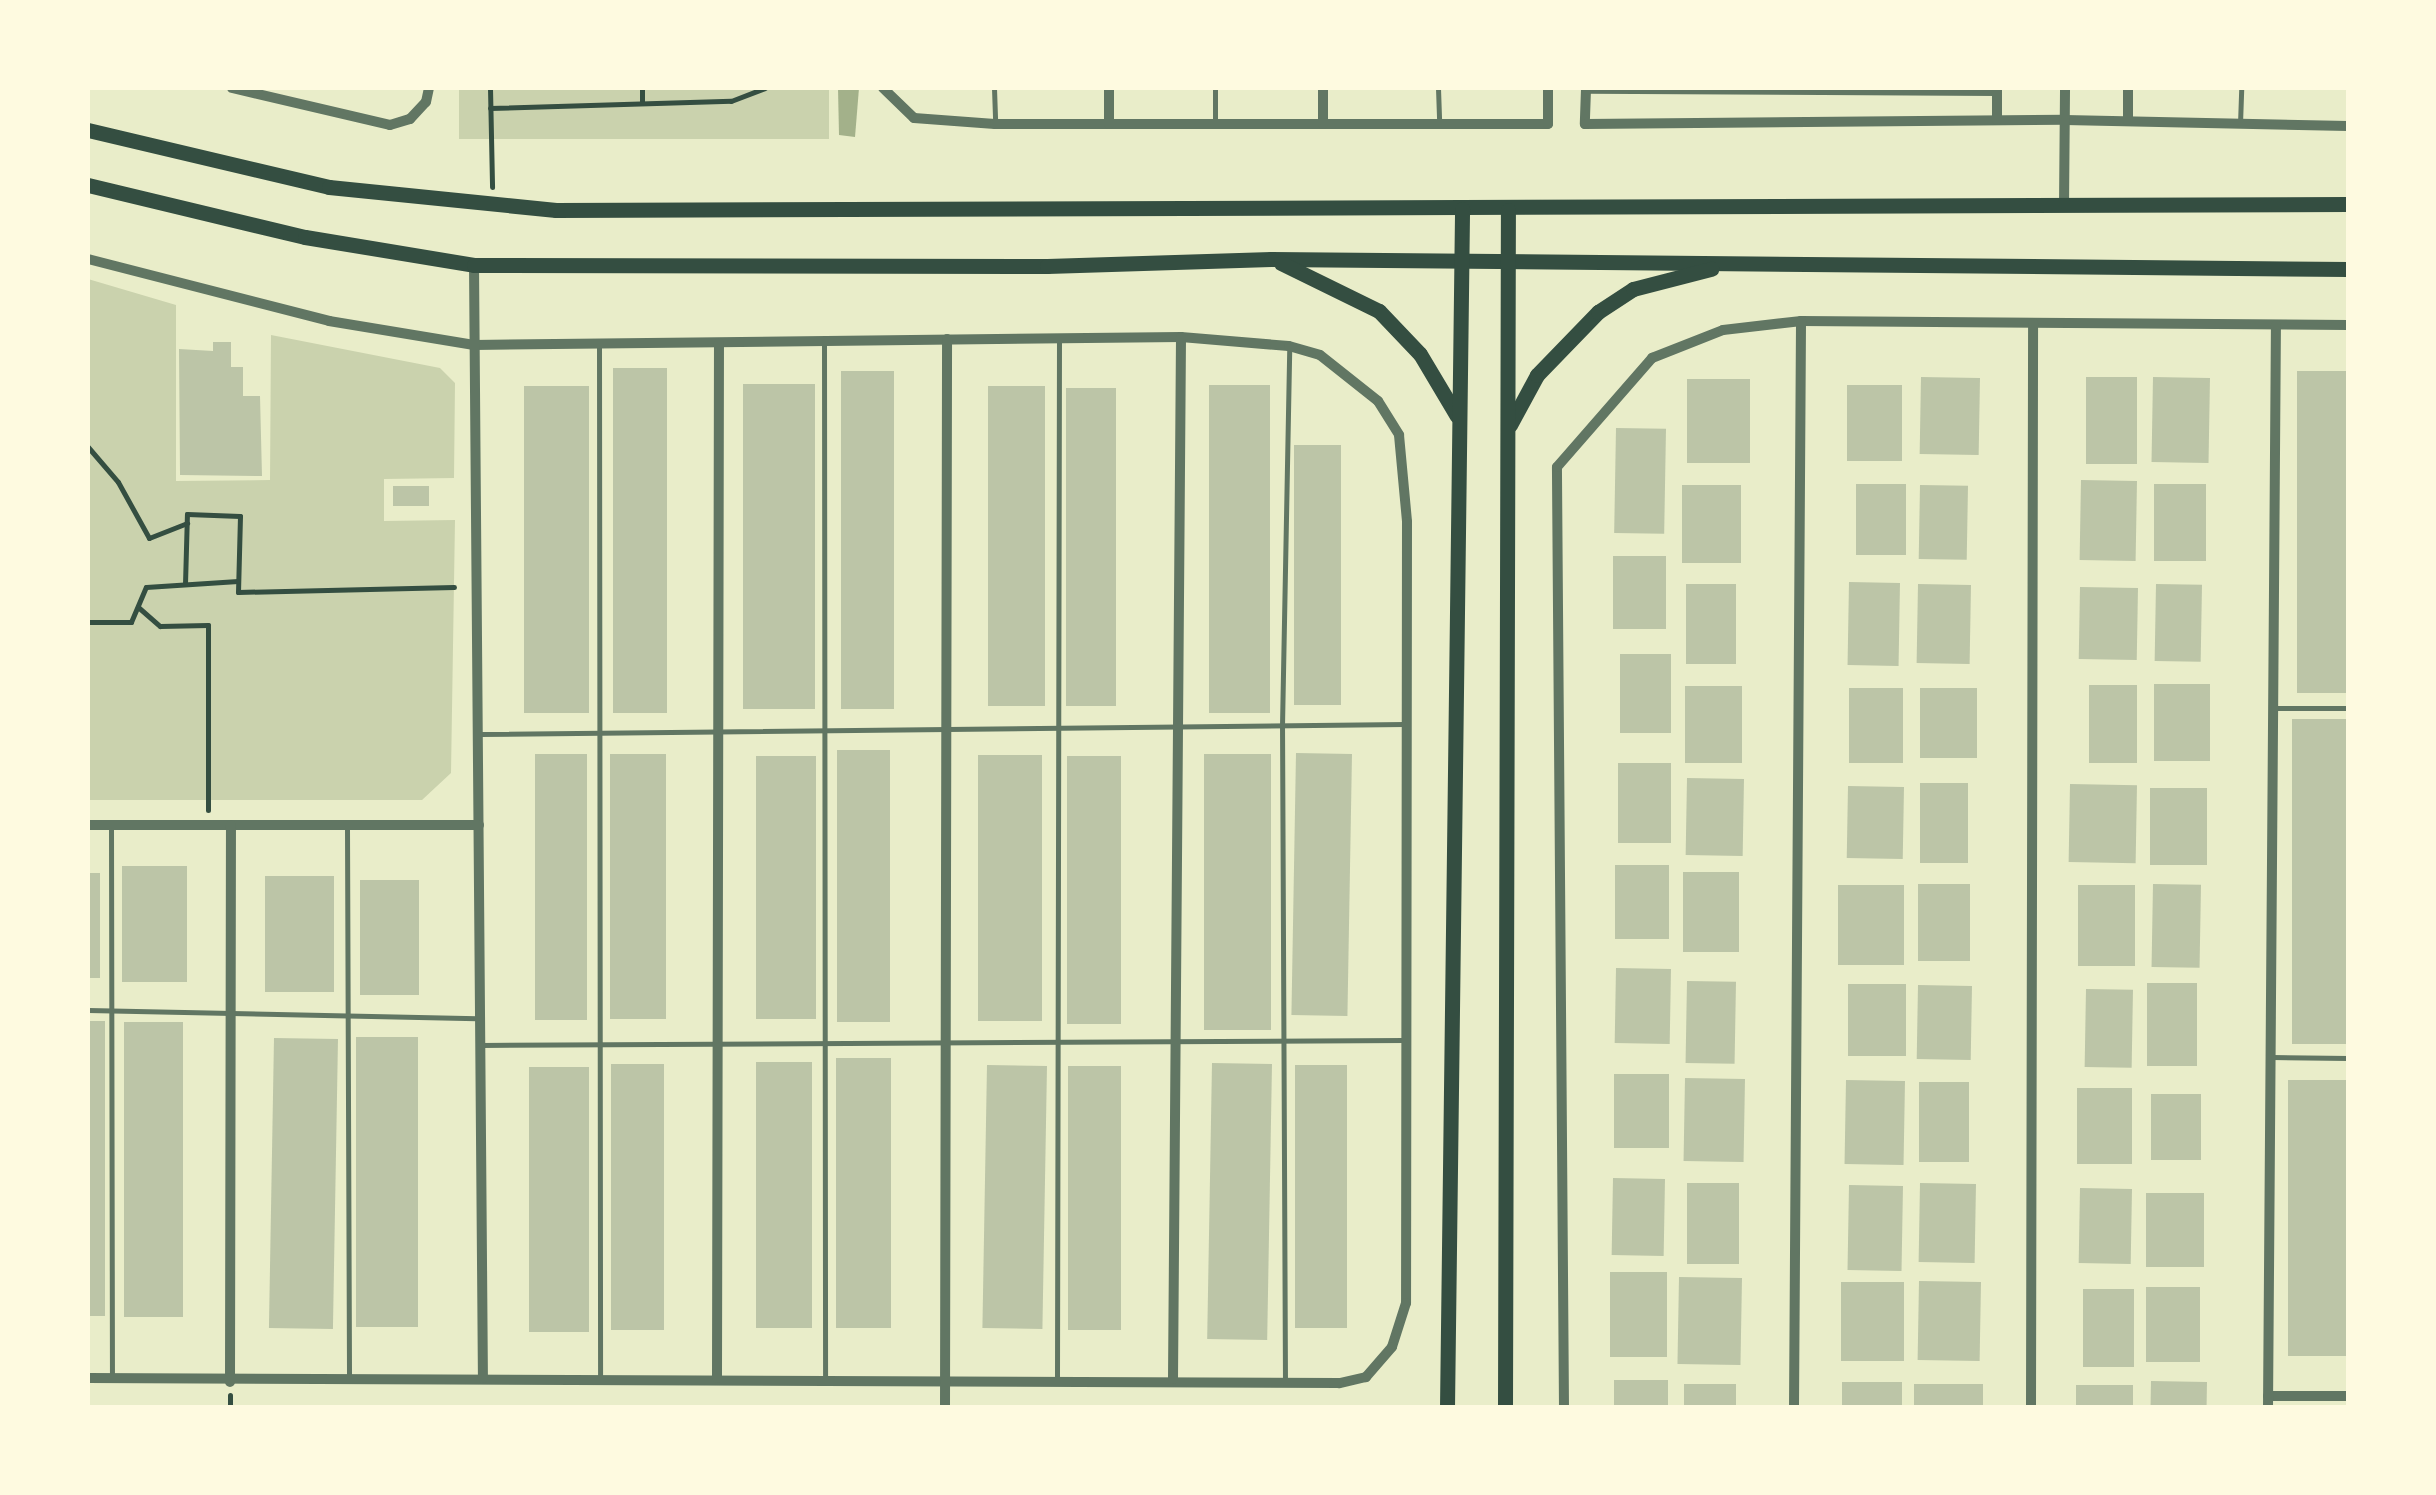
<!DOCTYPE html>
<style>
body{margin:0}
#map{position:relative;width:2436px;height:1495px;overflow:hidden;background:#e9edc9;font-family:"Source Sans 3",sans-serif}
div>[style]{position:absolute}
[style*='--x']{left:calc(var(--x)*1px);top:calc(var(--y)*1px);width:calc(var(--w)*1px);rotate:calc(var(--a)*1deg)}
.green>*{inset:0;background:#cad2ad;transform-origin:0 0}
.water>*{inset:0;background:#a3b18a}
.building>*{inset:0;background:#bcc5a7;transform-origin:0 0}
.path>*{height:5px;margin:-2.5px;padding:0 2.5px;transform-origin:2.5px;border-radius:2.5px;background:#344e41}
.service>*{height:5px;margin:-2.5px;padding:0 2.5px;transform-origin:2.5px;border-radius:2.5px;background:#617663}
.minor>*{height:10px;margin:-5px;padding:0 5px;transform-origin:5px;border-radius:5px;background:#617663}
.secondary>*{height:15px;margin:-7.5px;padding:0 7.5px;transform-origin:7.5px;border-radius:7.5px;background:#344e41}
span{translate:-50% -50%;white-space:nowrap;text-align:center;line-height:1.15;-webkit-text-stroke:10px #fefae0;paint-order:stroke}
.frame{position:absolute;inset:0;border:90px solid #fefae0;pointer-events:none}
</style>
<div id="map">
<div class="green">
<i style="left:459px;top:88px;width:370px;height:51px"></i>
<i style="clip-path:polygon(88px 279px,176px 305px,176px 481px,270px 480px,271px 335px,440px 368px,455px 383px,454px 478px,384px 479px,384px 521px,455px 520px,451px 773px,422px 800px,88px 800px)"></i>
</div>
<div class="water">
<i style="clip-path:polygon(838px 88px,859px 88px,855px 137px,839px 135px)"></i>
</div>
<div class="building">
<i style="clip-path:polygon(213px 342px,231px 342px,231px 367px,243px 367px,243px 396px,260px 396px,262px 476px,180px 475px,179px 349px,213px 351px)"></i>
<i style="left:613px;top:368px;width:54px;height:345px"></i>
<i style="left:841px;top:371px;width:53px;height:338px"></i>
<i style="left:2297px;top:371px;width:51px;height:322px"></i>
<i style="left:1921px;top:377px;width:59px;height:77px;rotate:1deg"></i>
<i style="left:2086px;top:377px;width:51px;height:87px"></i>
<i style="left:2153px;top:377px;width:57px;height:85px;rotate:1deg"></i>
<i style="left:1687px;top:379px;width:63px;height:84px"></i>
<i style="left:743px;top:384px;width:72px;height:325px"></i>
<i style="left:1209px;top:385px;width:61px;height:328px"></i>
<i style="left:1847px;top:385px;width:55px;height:76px"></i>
<i style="left:524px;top:386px;width:65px;height:327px"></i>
<i style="left:988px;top:386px;width:57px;height:320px"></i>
<i style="left:1066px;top:388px;width:50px;height:318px"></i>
<i style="left:1616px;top:428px;width:50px;height:105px;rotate:1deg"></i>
<i style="left:1294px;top:445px;width:47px;height:260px"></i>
<i style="left:2081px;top:480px;width:56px;height:80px;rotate:1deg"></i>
<i style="left:1856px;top:484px;width:50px;height:71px"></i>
<i style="left:2154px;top:484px;width:52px;height:77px"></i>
<i style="left:1682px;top:485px;width:59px;height:78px"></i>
<i style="left:1920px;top:485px;width:48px;height:74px;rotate:1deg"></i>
<i style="left:393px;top:486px;width:36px;height:20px"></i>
<i style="left:1613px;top:556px;width:53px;height:73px"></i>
<i style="left:1849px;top:582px;width:51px;height:83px;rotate:1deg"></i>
<i style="left:1686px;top:584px;width:50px;height:80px"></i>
<i style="left:1918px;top:584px;width:53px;height:79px;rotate:1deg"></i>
<i style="left:2156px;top:584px;width:46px;height:77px;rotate:1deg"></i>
<i style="left:2080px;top:587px;width:58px;height:72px;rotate:1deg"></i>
<i style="left:1620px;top:654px;width:51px;height:79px"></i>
<i style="left:2154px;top:684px;width:56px;height:77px"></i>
<i style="left:2089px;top:685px;width:48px;height:78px"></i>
<i style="left:1685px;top:686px;width:57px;height:77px"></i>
<i style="left:1849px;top:688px;width:54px;height:75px"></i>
<i style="left:1920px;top:688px;width:57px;height:70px"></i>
<i style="left:2292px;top:719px;width:56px;height:325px"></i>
<i style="left:837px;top:750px;width:53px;height:272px"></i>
<i style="left:1296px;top:753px;width:56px;height:262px;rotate:1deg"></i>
<i style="left:535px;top:754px;width:52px;height:266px"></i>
<i style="left:610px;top:754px;width:56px;height:265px"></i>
<i style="left:1271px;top:754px;width:276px;height:67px;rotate:90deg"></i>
<i style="left:978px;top:755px;width:64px;height:266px"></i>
<i style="left:756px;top:756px;width:60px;height:263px"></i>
<i style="left:1067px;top:756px;width:54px;height:268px"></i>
<i style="left:1618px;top:763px;width:53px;height:80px"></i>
<i style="left:1687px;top:778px;width:57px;height:77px;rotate:1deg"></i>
<i style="left:1920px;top:783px;width:48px;height:80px"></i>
<i style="left:2070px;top:784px;width:67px;height:78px;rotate:1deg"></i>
<i style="left:1848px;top:786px;width:56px;height:72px;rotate:1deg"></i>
<i style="left:2150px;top:788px;width:57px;height:77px"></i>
<i style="left:1615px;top:865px;width:54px;height:74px"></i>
<i style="left:122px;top:866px;width:65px;height:116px"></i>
<i style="left:1683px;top:872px;width:56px;height:80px"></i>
<i style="left:88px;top:873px;width:12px;height:105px"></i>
<i style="left:265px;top:876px;width:69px;height:116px"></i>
<i style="left:360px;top:880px;width:59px;height:115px"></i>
<i style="left:1918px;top:884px;width:52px;height:77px"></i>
<i style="left:2153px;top:884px;width:48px;height:83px;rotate:1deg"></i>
<i style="left:1838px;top:885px;width:66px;height:80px"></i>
<i style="left:2078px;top:885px;width:57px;height:81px"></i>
<i style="left:1616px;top:968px;width:55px;height:75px;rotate:1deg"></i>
<i style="left:1687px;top:981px;width:49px;height:82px;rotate:1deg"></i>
<i style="left:2147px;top:983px;width:50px;height:83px"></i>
<i style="left:1848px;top:984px;width:58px;height:72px"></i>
<i style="left:1918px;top:985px;width:54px;height:74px;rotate:1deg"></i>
<i style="left:2086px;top:989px;width:47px;height:78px;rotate:1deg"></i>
<i style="left:88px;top:1021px;width:17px;height:295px"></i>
<i style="left:124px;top:1022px;width:59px;height:295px"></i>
<i style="left:356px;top:1037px;width:62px;height:290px"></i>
<i style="left:274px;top:1038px;width:64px;height:290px;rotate:1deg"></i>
<i style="left:836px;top:1058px;width:55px;height:270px"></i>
<i style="left:756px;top:1062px;width:56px;height:266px"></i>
<i style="left:1212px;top:1063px;width:60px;height:276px;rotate:1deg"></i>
<i style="left:611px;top:1064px;width:53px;height:266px"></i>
<i style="left:987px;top:1065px;width:60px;height:263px;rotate:1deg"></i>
<i style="left:1347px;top:1065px;width:263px;height:52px;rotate:90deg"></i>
<i style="left:1068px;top:1066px;width:53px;height:264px"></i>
<i style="left:529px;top:1067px;width:60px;height:265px"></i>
<i style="left:1614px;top:1074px;width:55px;height:74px"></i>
<i style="left:1685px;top:1078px;width:60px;height:83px;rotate:1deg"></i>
<i style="left:1846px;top:1080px;width:59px;height:84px;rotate:1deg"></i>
<i style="left:2348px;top:1080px;width:276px;height:60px;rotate:90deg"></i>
<i style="left:1919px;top:1082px;width:50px;height:80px"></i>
<i style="left:2077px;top:1088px;width:55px;height:76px"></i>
<i style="left:2151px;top:1094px;width:50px;height:66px"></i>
<i style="left:1613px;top:1178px;width:52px;height:77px;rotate:1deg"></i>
<i style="left:1687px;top:1183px;width:52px;height:81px"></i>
<i style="left:1920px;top:1183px;width:56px;height:79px;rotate:1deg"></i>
<i style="left:1849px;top:1185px;width:54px;height:85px;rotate:1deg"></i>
<i style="left:2080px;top:1188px;width:52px;height:75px;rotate:1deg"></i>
<i style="left:2146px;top:1193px;width:58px;height:74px"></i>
<i style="left:1610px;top:1272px;width:57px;height:85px"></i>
<i style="left:1679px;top:1277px;width:63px;height:87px;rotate:1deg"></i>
<i style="left:1919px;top:1281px;width:62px;height:79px;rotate:1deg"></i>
<i style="left:1841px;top:1282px;width:63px;height:79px"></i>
<i style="left:2146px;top:1287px;width:54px;height:75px"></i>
<i style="left:2083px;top:1289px;width:51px;height:78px"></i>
<i style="left:1614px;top:1380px;width:54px;height:28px"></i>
<i style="left:2151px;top:1381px;width:56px;height:27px;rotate:1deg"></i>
<i style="left:1842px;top:1382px;width:60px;height:26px"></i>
<i style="left:1684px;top:1384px;width:52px;height:24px"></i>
<i style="left:1914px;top:1384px;width:69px;height:24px"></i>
<i style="left:2076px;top:1385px;width:57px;height:23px"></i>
</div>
<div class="path">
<i style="--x:490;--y:88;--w:99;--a:88.8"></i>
<i style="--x:642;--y:103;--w:15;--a:-90"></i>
<i style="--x:490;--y:108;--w:241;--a:-1.7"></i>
<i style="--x:731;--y:101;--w:36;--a:-21"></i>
<i style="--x:88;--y:447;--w:46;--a:49.4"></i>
<i style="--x:118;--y:482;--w:64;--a:61"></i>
<i style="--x:149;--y:538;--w:41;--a:-21.5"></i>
<i style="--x:185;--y:584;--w:70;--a:-88.4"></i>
<i style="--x:187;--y:514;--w:53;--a:2.2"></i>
<i style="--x:240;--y:516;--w:76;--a:91.5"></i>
<i style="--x:238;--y:592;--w:216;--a:-1.3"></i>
<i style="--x:138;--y:607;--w:29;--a:41"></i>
<i style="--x:160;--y:626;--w:48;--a:-1.2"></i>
<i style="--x:208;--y:625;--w:185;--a:90"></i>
<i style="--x:88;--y:622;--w:43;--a:0"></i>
<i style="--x:131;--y:622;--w:38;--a:-67"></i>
<i style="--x:146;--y:587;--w:92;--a:-3.7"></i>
<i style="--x:230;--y:1395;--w:13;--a:90"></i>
</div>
<div class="service">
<i style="--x:994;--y:88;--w:36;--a:88"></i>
<i style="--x:1438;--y:88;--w:36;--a:88"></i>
<i style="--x:1215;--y:124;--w:36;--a:-90"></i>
<i style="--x:2240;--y:124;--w:36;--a:-88"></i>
<i style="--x:599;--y:344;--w:1034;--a:89.94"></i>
<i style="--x:824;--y:344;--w:1034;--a:89.94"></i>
<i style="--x:2273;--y:708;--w:75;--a:0"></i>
<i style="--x:480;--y:734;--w:924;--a:-0.62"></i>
<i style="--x:111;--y:828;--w:549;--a:89.9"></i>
<i style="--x:347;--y:828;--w:548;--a:89.79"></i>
<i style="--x:88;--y:1010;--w:389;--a:1.2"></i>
<i style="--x:481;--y:1045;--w:923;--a:-0.31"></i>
<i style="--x:2272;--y:1057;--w:76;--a:0.8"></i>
<i style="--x:1057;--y:1379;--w:1040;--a:-89.89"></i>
<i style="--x:1285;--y:1382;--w:656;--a:-90.26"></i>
<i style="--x:1282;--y:726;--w:380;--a:-88.9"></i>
</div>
<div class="minor">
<i style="--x:232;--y:88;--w:162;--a:13.2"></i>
<i style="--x:390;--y:125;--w:21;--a:-17"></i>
<i style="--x:410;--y:119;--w:23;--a:-47"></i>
<i style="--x:426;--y:102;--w:14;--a:-78"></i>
<i style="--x:883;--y:88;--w:43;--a:44.1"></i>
<i style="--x:914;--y:118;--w:81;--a:4.2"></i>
<i style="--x:995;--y:124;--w:553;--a:0"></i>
<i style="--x:1548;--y:124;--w:36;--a:-90"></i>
<i style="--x:1997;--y:91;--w:411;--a:-179.7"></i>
<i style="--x:1586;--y:89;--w:35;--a:92"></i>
<i style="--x:1585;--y:124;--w:480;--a:-0.5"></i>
<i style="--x:2065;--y:120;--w:283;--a:1.2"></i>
<i style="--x:1997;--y:120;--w:32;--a:-90"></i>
<i style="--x:2128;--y:121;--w:33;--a:-90"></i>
<i style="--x:1109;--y:124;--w:36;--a:-90"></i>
<i style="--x:1323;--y:124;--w:36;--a:-90"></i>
<i style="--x:2064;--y:206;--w:118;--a:-89.5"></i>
<i style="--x:88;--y:259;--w:249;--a:14.4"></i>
<i style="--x:329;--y:321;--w:147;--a:9.4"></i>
<i style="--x:474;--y:345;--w:707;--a:-0.65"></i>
<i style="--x:1181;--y:337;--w:108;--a:4.8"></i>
<i style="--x:1289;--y:346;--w:32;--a:16"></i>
<i style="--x:1320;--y:355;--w:74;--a:38.4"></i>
<i style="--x:1378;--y:401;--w:40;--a:58"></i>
<i style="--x:1399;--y:435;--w:87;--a:84.7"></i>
<i style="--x:1407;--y:522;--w:781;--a:90.07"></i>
<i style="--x:1406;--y:1303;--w:46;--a:107.7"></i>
<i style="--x:1392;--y:1347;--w:40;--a:131"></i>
<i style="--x:1366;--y:1377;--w:28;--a:167"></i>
<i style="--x:1339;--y:1383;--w:1251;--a:-179.77"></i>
<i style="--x:474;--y:265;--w:1113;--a:89.54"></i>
<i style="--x:88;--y:825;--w:391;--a:0"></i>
<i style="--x:717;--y:1378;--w:1035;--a:-89.89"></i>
<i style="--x:1173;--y:1379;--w:1042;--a:-89.56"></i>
<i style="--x:230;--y:1382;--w:557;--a:-89.9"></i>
<i style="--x:2268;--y:1396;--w:80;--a:0"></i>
<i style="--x:945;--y:1408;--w:1069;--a:-89.89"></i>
<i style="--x:1564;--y:1408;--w:941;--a:-90.43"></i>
<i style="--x:1557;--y:467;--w:145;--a:-48.9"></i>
<i style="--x:1652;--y:358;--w:76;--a:-21.5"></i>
<i style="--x:1723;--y:330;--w:79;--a:-6.6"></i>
<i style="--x:1801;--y:321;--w:547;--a:0.42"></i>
<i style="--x:1794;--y:1408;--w:1087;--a:-89.63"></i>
<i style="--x:2031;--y:1408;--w:1085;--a:-89.89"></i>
<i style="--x:2268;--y:1408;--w:1083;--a:-89.58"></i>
</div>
<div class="secondary">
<i style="--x:88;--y:130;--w:248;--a:13.3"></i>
<i style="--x:329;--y:187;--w:228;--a:5.8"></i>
<i style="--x:556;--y:210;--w:1792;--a:-0.19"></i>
<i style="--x:88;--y:185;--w:223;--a:13.5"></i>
<i style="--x:305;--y:237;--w:171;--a:9.4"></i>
<i style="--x:474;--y:265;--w:573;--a:0.1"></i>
<i style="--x:1047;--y:266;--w:224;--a:-1.8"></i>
<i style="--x:1271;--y:259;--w:1077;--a:0.53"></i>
<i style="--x:1281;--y:263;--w:109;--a:26.1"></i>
<i style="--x:1379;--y:311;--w:59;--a:46.4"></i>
<i style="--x:1420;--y:354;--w:72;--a:59.2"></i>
<i style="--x:1510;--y:425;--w:57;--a:-61.6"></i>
<i style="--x:1537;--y:375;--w:88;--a:-45.9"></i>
<i style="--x:1598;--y:312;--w:42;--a:-33.3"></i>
<i style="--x:1633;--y:289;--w:81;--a:-14.4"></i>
<i style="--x:1447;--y:1408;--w:1199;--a:-89.28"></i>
<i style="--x:1505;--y:1408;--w:1198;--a:-89.86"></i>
</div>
<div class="frame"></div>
</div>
